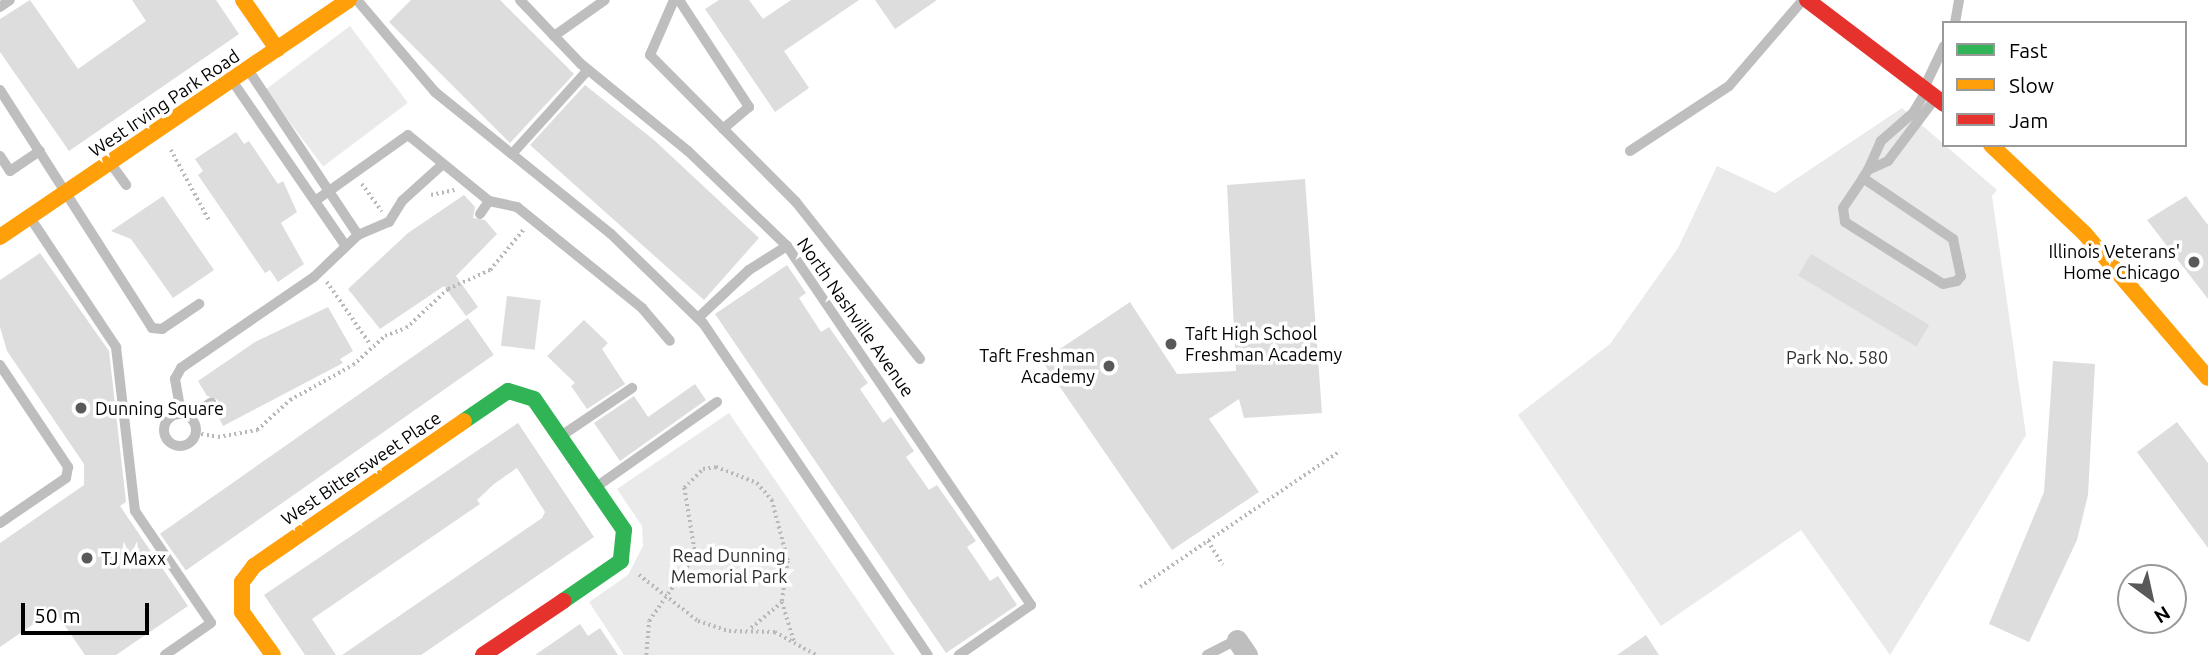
<!DOCTYPE html>
<style>
body{margin:0}
#map{position:relative;width:2208px;height:655px;overflow:hidden;background:#fff;font-family:Ubuntu,sans-serif}
div>[style]{position:absolute}
[style*='--x']{left:calc(var(--x)*1px);top:calc(var(--y)*1px);width:calc(var(--w)*1px);rotate:calc(var(--a)*1deg)}
.green>*{inset:0;background:#eaeaea;transform-origin:0 0}
.building>*{inset:0;background:#ddd;transform-origin:0 0}
.path>*{height:3.5px;margin-top:-1.75px;transform-origin:0;background:repeating-linear-gradient(90deg,#b8b8b8 0 2px,transparent 0 5.5px)}
.lane>*{height:10px;margin:-5px;padding:0 5px;transform-origin:5px;border-radius:5px;background:#bebebe}
.lane>.ring{margin:-5px;padding:0;box-sizing:content-box;background:none;border:10px solid #bebebe;border-radius:50%}
.street>*{height:21px;margin:-10.5px;padding:0 10.5px;transform-origin:10.5px;border-radius:10.5px;background:#bebebe}
.fast>*{height:16px;margin:-8px;padding:0 8px;transform-origin:8px;border-radius:8px;background:#30b455}
.slow>*{height:16px;margin:-8px;padding:0 8px;transform-origin:8px;border-radius:8px;background:#ff9f0a}
.jam>*{height:16px;margin:-8px;padding:0 8px;transform-origin:8px;border-radius:8px;background:#e5322d}
.dots>*{width:19px;height:19px;translate:-50% -50%;box-sizing:border-box;border:4px solid #fff;border-radius:50%}
span{translate:-50% -50%;white-space:nowrap;text-align:center;line-height:1.15;-webkit-text-stroke:7px #fff;paint-order:stroke}
.street-label{font-size:18px;color:#000}
.poi-label{font-size:18px;color:#000}
.right{translate:-100% -50%;text-align:right}
.left{translate:0 -50%;text-align:left}
.park-label{font-size:18px;color:#303030}
.legend{position:absolute;left:1942px;top:21px;width:245px;height:126px;box-sizing:border-box;background:#fff;border:2px solid #999;margin:0;padding:9px 12px;list-style:none;font-size:21px;color:#000}
.legend li{display:flex;align-items:center;gap:14px;height:35px}
.legend b{width:35px;border:2px solid #999}
.north{position:absolute;left:2117px;top:564px;width:70px;height:70px;box-sizing:border-box;background:#fff;border:2px solid #999;border-radius:50%;rotate:147deg;font-size:19px;font-weight:700;line-height:28px;text-align:center;color:#000}
.north::after{content:'';display:block;margin:auto;width:24px;height:32px;background:#595959;clip-path:polygon(50% 0,100% 100%,50% 72%,0 100%)}
.scale{position:absolute;left:21px;top:603px;width:128px;height:32px;box-sizing:border-box;border:4px solid #000;border-top:0;padding-left:9px;font-size:21px;line-height:24px;white-space:nowrap;color:#000;-webkit-text-stroke:5px #fff;paint-order:stroke}
</style>
<div id="map">
<div class="green">
<i style="left:350px;top:26px;width:96px;height:106px;rotate:53deg"></i>
<i style="clip-path:polygon(1902px 108px,1997px 190px,1992px 196px,2026px 435px,1890px 655px,1801px 530px,1661px 626px,1518px 415px,1610px 344px,1678px 248px,1717px 166px,1775px 193px)"></i>
<i style="clip-path:polygon(729px 413px,895px 655px,624px 655px,589px 602px,628px 575px,643px 546px,642px 526px,617px 489px)"></i>
</div>
<div class="building">
<i style="clip-path:polygon(30px 0,78px 69px,146px 21px,132px 0,216px 0,239px 34px,69px 151px,0 52px,0 19px)"></i>
<i style="clip-path:polygon(411px 0,500px 0,574px 74px,510px 143px,389px 22px)"></i>
<i style="clip-path:polygon(719px 0,749px 0,763px 19px,791px 0,859px 0,784px 51px,809px 88px,775px 112px,705px 9px)"></i>
<i style="clip-path:polygon(875px 0,937px 0,895px 29px)"></i>
<i style="clip-path:polygon(585px 85px,654px 140px,759px 238px,704px 300px,530px 145px)"></i>
<i style="clip-path:polygon(236px 132px,244px 144px,249px 141px,278px 184px,283px 181px,297px 212px,281px 223px,304px 264px,278px 282px,270px 270px,265px 273px,198px 175px,203px 171px,195px 159px)"></i>
<i style="clip-path:polygon(1305px 179px,1322px 413px,1244px 418px,1239px 399px,1209px 419px,1259px 492px,1172px 550px,1042px 361px,1130px 302px,1177px 374px,1236px 371px,1227px 185px)"></i>
<i style="clip-path:polygon(464px 195px,475px 207px,473px 218px,485px 220px,497px 234px,456px 276px,478px 307px,466px 316px,444px 286px,380px 329px,348px 289px,408px 233px)"></i>
<i style="clip-path:polygon(163px 196px,214px 270px,173px 298px,131px 239px,111px 231px)"></i>
<i style="clip-path:polygon(2186px 196px,2208px 225px,2208px 299px,2147px 220px)"></i>
<i style="clip-path:polygon(40px 253px,109px 351px,126px 502px,120px 506px,188px 606px,116px 655px,85px 655px,54px 610px,0 647px,0 543px,84px 485px,84px 464px,7px 351px,0 327px,0 280px)"></i>
<i style="left:1811px;top:254px;width:138px;height:25px;rotate:31deg"></i>
<i style="clip-path:polygon(787px 265px,806px 293px,799px 298px,821px 332px,829px 327px,868px 383px,860px 389px,883px 423px,891px 417px,914px 451px,906px 457px,929px 490px,937px 485px,976px 541px,967px 547px,990px 581px,998px 576px,1017px 605px,946px 653px,715px 314px)"></i>
<i style="left:507px;top:296px;width:34px;height:50px;rotate:7deg"></i>
<i style="clip-path:polygon(328px 307px,353px 351px,340px 359px,343px 363px,223px 426px,215px 410px,218px 400px,207px 396px,198px 381px,255px 342px)"></i>
<i style="left:468px;top:318px;width:45px;height:376px;rotate:55deg"></i>
<i style="clip-path:polygon(584px 320px,608px 343px,602px 349px,625px 384px,587px 409px,571px 386px,575px 383px,547px 356px)"></i>
<i style="clip-path:polygon(2053px 361px,2095px 364px,2088px 495px,2077px 540px,2029px 642px,1989px 624px,2044px 492px)"></i>
<i style="clip-path:polygon(695px 384px,706px 400px,620px 461px,594px 423px,634px 396px,648px 417px)"></i>
<i style="clip-path:polygon(2177px 422px,2208px 463px,2208px 548px,2137px 452px)"></i>
<i style="clip-path:polygon(518px 423px,594px 537px,421px 655px,342px 655px,542px 518px,545px 512px,517px 468px,494px 484px,477px 500px,480px 504px,312px 619px,336px 655px,305px 655px,264px 595px)"></i>
<i style="clip-path:polygon(580px 624px,588px 636px,600px 628px,618px 655px,535px 655px)"></i>
<i style="clip-path:polygon(1646px 635px,1659px 655px,1617px 655px)"></i>
</div>
<div class="path">
<i style="--x:171;--y:150;--w:80;--a:61.5"></i>
<i style="--x:362;--y:184;--w:34;--a:54"></i>
<i style="--x:431;--y:195;--w:24;--a:-12"></i>
<i style="--x:327;--y:282;--w:77;--a:55.1"></i>
<i style="--x:355;--y:323;--w:9;--a:58"></i>
<i style="--x:196;--y:433;--w:22;--a:10"></i>
<i style="--x:218;--y:437;--w:40;--a:-10"></i>
<i style="--x:257;--y:430;--w:45;--a:-42.3"></i>
<i style="--x:290;--y:400;--w:72;--a:-29.1"></i>
<i style="--x:353;--y:365;--w:43;--a:-42.2"></i>
<i style="--x:385;--y:336;--w:22;--a:-21"></i>
<i style="--x:406;--y:328;--w:57;--a:-42.9"></i>
<i style="--x:448;--y:289;--w:46;--a:-24.3"></i>
<i style="--x:490;--y:270;--w:53;--a:-50.3"></i>
<i style="--x:1208;--y:541;--w:28;--a:58"></i>
<i style="--x:639;--y:575;--w:75;--a:37.9"></i>
<i style="--x:698;--y:621;--w:33;--a:18"></i>
<i style="--x:729;--y:631;--w:46;--a:1.2"></i>
<i style="--x:775;--y:632;--w:47;--a:29.3"></i>
<i style="--x:1140;--y:587;--w:242;--a:-34.2"></i>
<i style="--x:751;--y:628;--w:40;--a:-40"></i>
<i style="--x:646;--y:655;--w:34;--a:-85"></i>
<i style="--x:649;--y:621;--w:80;--a:-55.1"></i>
<i style="--x:695;--y:555;--w:68;--a:-99.3"></i>
<i style="--x:684;--y:488;--w:27;--a:-45"></i>
<i style="--x:703;--y:469;--w:13;--a:-9"></i>
<i style="--x:716;--y:467;--w:44;--a:21.3"></i>
<i style="--x:757;--y:483;--w:23;--a:49"></i>
<i style="--x:772;--y:500;--w:63;--a:75.3"></i>
<i style="--x:788;--y:561;--w:41;--a:98.3"></i>
<i style="--x:782;--y:602;--w:41;--a:72.9"></i>
</div>
<div class="lane">
<i style="--x:357;--y:0;--w:121;--a:49.7"></i>
<i style="--x:435;--y:92;--w:226;--a:38.9"></i>
<i style="--x:611;--y:234;--w:128;--a:44.1"></i>
<i style="--x:703;--y:323;--w:401;--a:55.9"></i>
<i style="--x:520;--y:0;--w:88;--a:46.4"></i>
<i style="--x:581;--y:64;--w:138;--a:39.1"></i>
<i style="--x:688;--y:151;--w:137;--a:43.8"></i>
<i style="--x:787;--y:246;--w:434;--a:55.8"></i>
<i style="--x:1031;--y:605;--w:88;--a:145.2"></i>
<i style="--x:674;--y:0;--w:60;--a:113.6"></i>
<i style="--x:650;--y:55;--w:207;--a:45.2"></i>
<i style="--x:796;--y:202;--w:200;--a:51.7"></i>
<i style="--x:679;--y:0;--w:128;--a:56.8"></i>
<i style="--x:749;--y:107;--w:34;--a:140"></i>
<i style="--x:0;--y:7;--w:12;--a:-35"></i>
<i style="--x:1955;--y:23;--w:23;--a:-80"></i>
<i style="--x:554;--y:36;--w:62;--a:-35.2"></i>
<i style="--x:249;--y:71;--w:197;--a:56.4"></i>
<i style="--x:233;--y:82;--w:198;--a:55.5"></i>
<i style="--x:1925;--y:86;--w:44;--a:-64.6"></i>
<i style="--x:0;--y:90;--w:282;--a:57.4"></i>
<i style="--x:152;--y:328;--w:10;--a:6"></i>
<i style="--x:162;--y:329;--w:45;--a:-34"></i>
<i style="--x:1925;--y:93;--w:23;--a:121"></i>
<i style="--x:1913;--y:113;--w:43;--a:138.8"></i>
<i style="--x:1881;--y:141;--w:32;--a:114"></i>
<i style="--x:1868;--y:170;--w:22;--a:-24"></i>
<i style="--x:1888;--y:161;--w:76;--a:-53"></i>
<i style="--x:1630;--y:151;--w:118;--a:-33.3"></i>
<i style="--x:1729;--y:86;--w:113;--a:-49.3"></i>
<i style="--x:512;--y:154;--w:113;--a:-47.9"></i>
<i style="--x:0;--y:156;--w:18;--a:56"></i>
<i style="--x:10;--y:171;--w:36;--a:-34"></i>
<i style="--x:111;--y:164;--w:26;--a:54"></i>
<i style="--x:1863;--y:178;--w:109;--a:34.1"></i>
<i style="--x:1953;--y:239;--w:38;--a:78"></i>
<i style="--x:1961;--y:276;--w:6;--a:129"></i>
<i style="--x:1957;--y:281;--w:14;--a:168"></i>
<i style="--x:1943;--y:284;--w:116;--a:-147.7"></i>
<i style="--x:1845;--y:222;--w:14;--a:-98"></i>
<i style="--x:1843;--y:208;--w:36;--a:-56"></i>
<i style="--x:1863;--y:178;--w:9;--a:-58"></i>
<i style="--x:315;--y:201;--w:114;--a:-35.4"></i>
<i style="--x:408;--y:135;--w:104;--a:39.2"></i>
<i style="--x:489;--y:201;--w:29;--a:12"></i>
<i style="--x:517;--y:207;--w:161;--a:38.9"></i>
<i style="--x:642;--y:308;--w:43;--a:49.7"></i>
<i style="--x:480;--y:214;--w:16;--a:-55"></i>
<i style="--x:31;--y:219;--w:154;--a:56.4"></i>
<i style="--x:116;--y:347;--w:165;--a:83.4"></i>
<i style="--x:135;--y:511;--w:135;--a:55.8"></i>
<i style="--x:211;--y:623;--w:56;--a:145.2"></i>
<i style="--x:698;--y:318;--w:70;--a:-43.3"></i>
<i style="--x:749;--y:270;--w:45;--a:-32.3"></i>
<i style="--x:0;--y:365;--w:123;--a:56.3"></i>
<i style="--x:68;--y:467;--w:11;--a:100"></i>
<i style="--x:66;--y:478;--w:80;--a:145.7"></i>
<i style="--x:181;--y:413;--w:35;--a:-100"></i>
<i style="--x:175;--y:379;--w:13;--a:-61"></i>
<i style="--x:181;--y:368;--w:161;--a:-34.4"></i>
<i style="--x:314;--y:277;--w:61;--a:-43.7"></i>
<i style="--x:358;--y:235;--w:34;--a:-23"></i>
<i style="--x:389;--y:222;--w:25;--a:-58"></i>
<i style="--x:402;--y:201;--w:55;--a:-42.1"></i>
<i class="ring" style="left:164px;top:414px;width:22px;height:22px"></i>
<i style="--x:189;--y:416;--w:26;--a:-31"></i>
<i style="--x:561;--y:436;--w:86;--a:-34.1"></i>
<i style="--x:596;--y:487;--w:148;--a:-35.1"></i>
<i style="--x:1207;--y:655;--w:34;--a:-27"></i>
</div>
<div class="street">
<i style="--x:1237;--y:640;--w:18;--a:56"></i>
</div>
<div class="fast">
<i style="--x:464;--y:421;--w:53;--a:-34.3"></i>
<i style="--x:508;--y:391;--w:27;--a:17"></i>
<i style="--x:534;--y:399;--w:159;--a:55.5"></i>
<i style="--x:624;--y:530;--w:31;--a:96"></i>
<i style="--x:621;--y:561;--w:70;--a:145.4"></i>
</div>
<div class="slow">
<i style="--x:243;--y:0;--w:60;--a:55.2"></i>
<i style="--x:1991;--y:145;--w:129;--a:43.4"></i>
<i style="--x:2085;--y:234;--w:189;--a:49.5"></i>
<i style="--x:0;--y:237;--w:422;--a:-34.2"></i>
<i style="--x:273;--y:655;--w:53;--a:-125.8"></i>
<i style="--x:242;--y:612;--w:30;--a:-90"></i>
<i style="--x:242;--y:582;--w:20;--a:-53"></i>
<i style="--x:254;--y:566;--w:255;--a:-34.6"></i>
</div>
<div class="jam">
<i style="--x:1807;--y:0;--w:172;--a:37.2"></i>
<i style="--x:483;--y:655;--w:97;--a:-34"></i>
</div>
<div class="dots">
<i style="left:2194px;top:262px;background:#595959"></i>
<i style="left:1171px;top:344px;background:#595959"></i>
<i style="left:1109px;top:366px;background:#595959"></i>
<i style="left:81px;top:408px;background:#595959"></i>
<i style="left:87px;top:558px;background:#595959"></i>
</div>
<div class="street-label">
<span style="left:164px;top:103px;rotate:-34deg">West Irving Park Road</span>
<span style="left:856px;top:317px;rotate:55deg">North Nashville Avenue</span>
<span style="left:361px;top:468px;rotate:-34deg">West Bittersweet Place</span>
</div>
<div class="poi-label">
<span class="right" style="left:2180px;top:262px">Illinois Veterans'<br>Home Chicago</span>
<span class="left" style="left:1185px;top:344px">Taft High School<br>Freshman Academy</span>
<span class="right" style="left:1095px;top:366px">Taft Freshman<br>Academy</span>
<span class="left" style="left:95px;top:408px">Dunning Square</span>
<span class="left" style="left:101px;top:558px">TJ Maxx</span>
</div>
<div class="park-label">
<span style="left:1837px;top:357px">Park No. 580</span>
<span style="left:729px;top:566px">Read Dunning<br>Memorial Park</span>
</div>
<ul class="legend">
<li><b style="height:9px;background:#30b455"></b>Fast</li>
<li><b style="height:9px;background:#ff9f0a"></b>Slow</li>
<li><b style="height:9px;background:#e5322d"></b>Jam</li>
</ul>
<div class="north">N</div>
<div class="scale">50 m</div>
</div>
